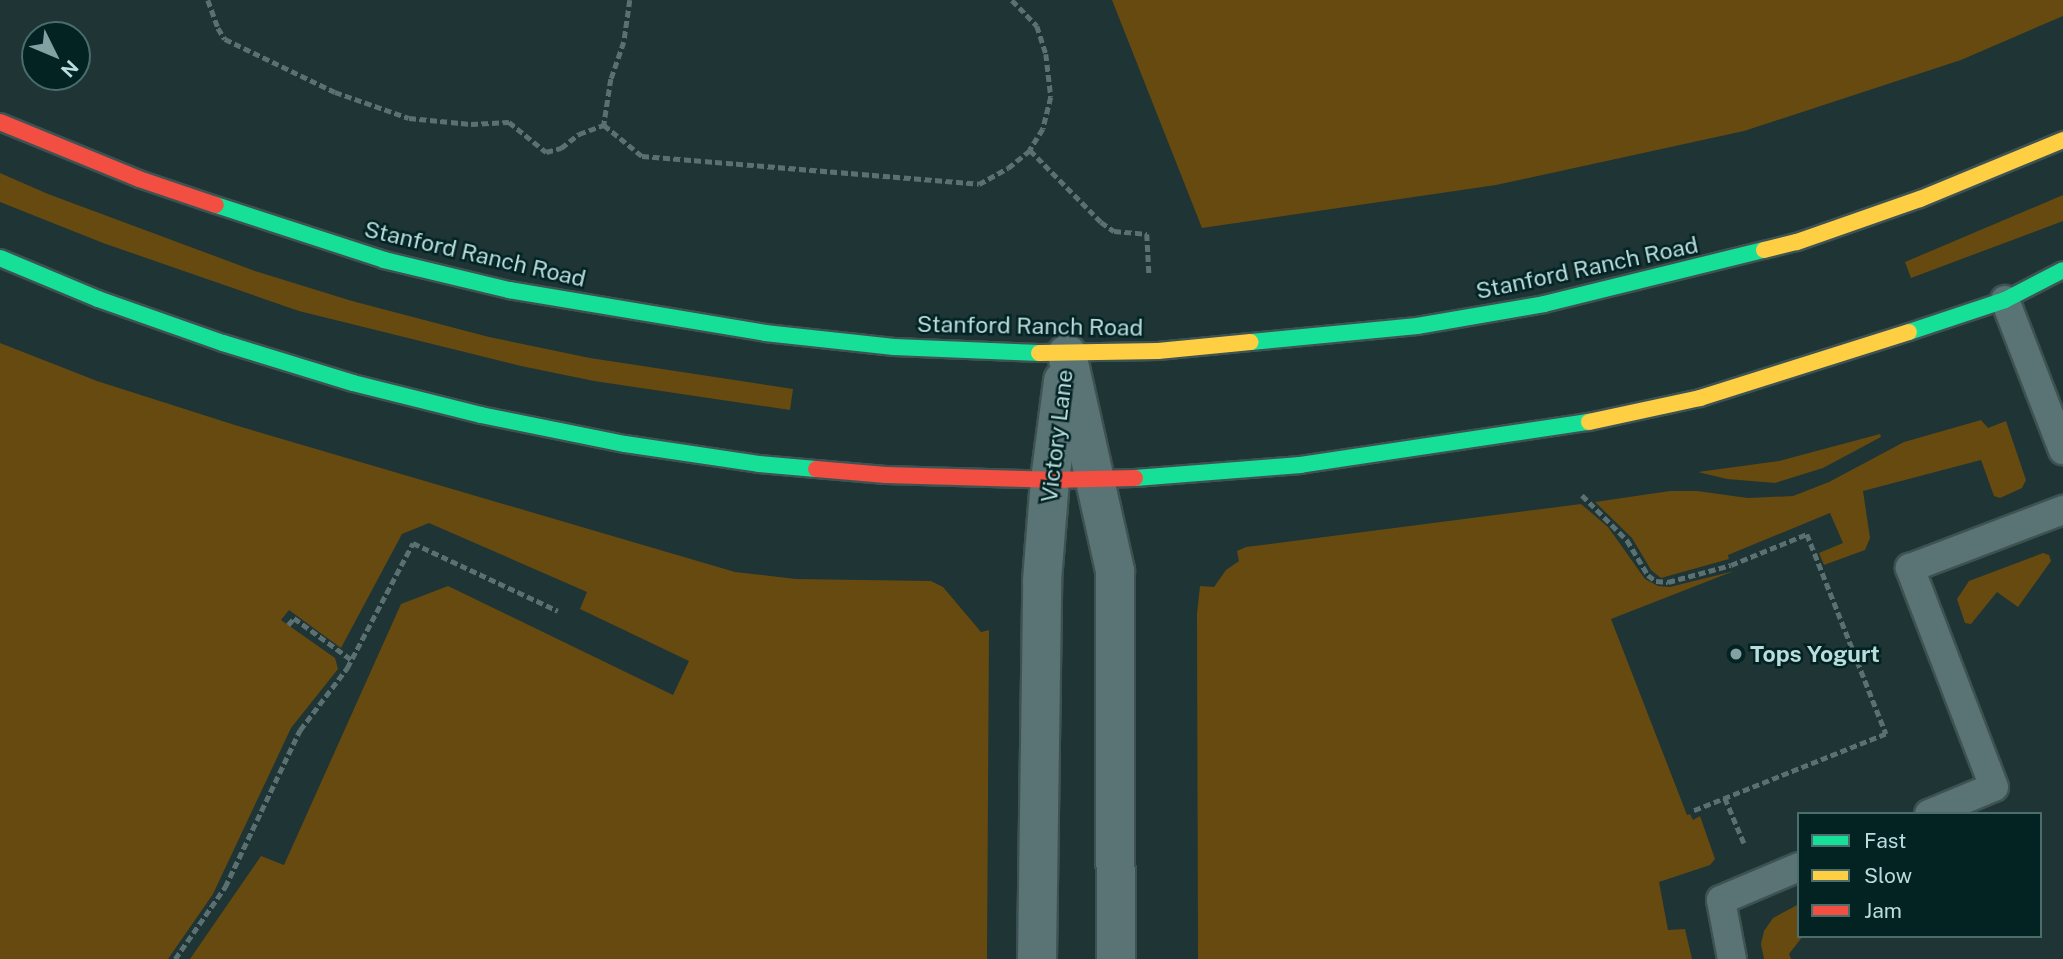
<!DOCTYPE html>
<style>
body{margin:0}
#map{position:relative;width:2063px;height:959px;overflow:hidden;background:#1e3435;font-family:"Public Sans",sans-serif}
div>[style]{position:absolute}
[style*='--x']{left:calc(var(--x)*1px);top:calc(var(--y)*1px);width:calc(var(--w)*1px);rotate:calc(var(--a)*1deg)}
.green>*{inset:0;background:#664a10}
.path>*{height:4.5px;margin-top:-2.25px;transform-origin:0;background:repeating-linear-gradient(90deg,#5b7070 0 7px,transparent 0 10.5px)}
.roads{filter:drop-shadow(2px 0 #3e5252) drop-shadow(-2px 0 #3e5252) drop-shadow(0 2px #3e5252) drop-shadow(0 -2px #3e5252)}
.lane>*{height:28px;margin:-14px;padding:0 14px;transform-origin:14px;border-radius:14px;background:#5a7374}
.street>*{height:38px;margin:-19px;padding:0 19px;transform-origin:19px;border-radius:19px;background:#5a7374}
.fast>*{height:16px;margin:-8px;padding:0 8px;transform-origin:8px;border-radius:8px;background:#16e098}
.slow>*{height:16px;margin:-8px;padding:0 8px;transform-origin:8px;border-radius:8px;background:#ffcf43}
.jam>*{height:16px;margin:-8px;padding:0 8px;transform-origin:8px;border-radius:8px;background:#f24e42}
.dots>*{width:19px;height:19px;translate:-50% -50%;box-sizing:border-box;border:4px solid #032323;border-radius:50%}
span{translate:-50% -50%;white-space:nowrap;text-align:center;line-height:1.15;-webkit-text-stroke:5px #032323;paint-order:stroke}
.street-label{font-size:23px;color:#b9dcdd}
.poi-label{font-size:23px;color:#b9dcdd;font-weight:700}
.left{translate:0 -50%;text-align:left}
.legend{position:absolute;left:1797px;top:812px;width:245px;height:126px;box-sizing:border-box;background:#032323;border:2px solid #4c6d6d;margin:0;padding:9px 12px;list-style:none;font-size:21px;color:#b9dcdd}
.legend li{display:flex;align-items:center;gap:14px;height:35px}
.legend b{width:35px;border:2px solid #4c6d6d}
.north{position:absolute;left:21px;top:21px;width:70px;height:70px;box-sizing:border-box;background:#032323;border:2px solid #4c6d6d;border-radius:50%;rotate:133deg;font-size:19px;font-weight:700;line-height:28px;text-align:center;color:#b9dcdd}
.north::after{content:'';display:block;margin:auto;width:24px;height:32px;background:#83a1a2;clip-path:polygon(50% 0,100% 100%,50% 72%,0 100%)}
</style>
<div id="map">
<div class="green">
<i style="clip-path:polygon(1112px 0,2063px 0,2063px 16px,1961px 60px,1744px 131px,1496px 185px,1202px 228px)"></i>
<i style="clip-path:polygon(0 173px,48px 194px,255px 271px,352px 301px,489px 337px,590px 358px,793px 389px,790px 410px,594px 381px,521px 366px,299px 311px,103px 243px,0 202px)"></i>
<i style="clip-path:polygon(2063px 195px,2063px 221px,1911px 278px,1905px 262px)"></i>
<i style="clip-path:polygon(0 343px,97px 381px,238px 426px,735px 572px,796px 579px,931px 581px,943px 587px,981px 632px,989px 630px,987px 959px,190px 959px,261px 856px,284px 865px,401px 604px,448px 586px,673px 695px,689px 661px,580px 609px,587px 592px,429px 523px,402px 534px,341px 648px,289px 610px,281px 620px,335px 658px,338px 669px,291px 728px,213px 894px,168px 959px,0 959px)"></i>
<i style="clip-path:polygon(1981px 420px,1988px 428px,2006px 421px,2026px 480px,2022px 488px,2000px 498px,1994px 496px,1981px 460px,1863px 491px,1870px 538px,1865px 550px,1824px 565px,1819px 553px,1843px 543px,1830px 513px,1728px 555px,1729px 559px,1661px 578px,1651px 570px,1632px 538px,1595px 502px,1670px 491px,1697px 491px,1748px 498px,1793px 496px,1829px 482px,1904px 442px)"></i>
<i style="clip-path:polygon(1880px 434px,1881px 437px,1823px 468px,1775px 483px,1727px 479px,1698px 472px,1779px 461px)"></i>
<i style="clip-path:polygon(1581px 504px,1608px 527px,1645px 579px,1658px 586px,1670px 587px,1734px 571px,1611px 619px,1687px 815px,1690px 814px,1693px 820px,1700px 816px,1715px 859px,1710px 865px,1659px 882px,1668px 930px,1685px 929px,1692px 959px,1198px 959px,1197px 614px,1200px 586px,1214px 587px,1226px 570px,1239px 561px,1237px 551px,1246px 547px)"></i>
<i style="clip-path:polygon(2043px 553px,2049px 555px,2051px 561px,2018px 607px,1997px 592px,1971px 624px,1965px 623px,1957px 599px,1969px 581px)"></i>
<i style="clip-path:polygon(1799px 904px,1799px 936px,1803px 936px,1789px 954px,1791px 959px,1764px 959px,1761px 944px,1764px 931px,1773px 918px)"></i>
</div>
<div class="path">
<i style="--x:208;--y:0;--w:30;--a:70"></i>
<i style="--x:218;--y:28;--w:13;--a:58"></i>
<i style="--x:225;--y:39;--w:122;--a:25.7"></i>
<i style="--x:335;--y:92;--w:78;--a:19.4"></i>
<i style="--x:409;--y:118;--w:62;--a:5.5"></i>
<i style="--x:471;--y:124;--w:38;--a:-3"></i>
<i style="--x:509;--y:122;--w:48;--a:39"></i>
<i style="--x:546;--y:152;--w:16;--a:-15"></i>
<i style="--x:561;--y:148;--w:23;--a:-38"></i>
<i style="--x:579;--y:134;--w:27;--a:-20"></i>
<i style="--x:630;--y:0;--w:42;--a:98.1"></i>
<i style="--x:624;--y:42;--w:39;--a:109"></i>
<i style="--x:611;--y:79;--w:47;--a:98.7"></i>
<i style="--x:604;--y:125;--w:49;--a:39.2"></i>
<i style="--x:642;--y:156;--w:338;--a:4.7"></i>
<i style="--x:979;--y:184;--w:33;--a:-29"></i>
<i style="--x:1008;--y:168;--w:28;--a:-39"></i>
<i style="--x:1012;--y:0;--w:36;--a:46"></i>
<i style="--x:1037;--y:26;--w:29;--a:72"></i>
<i style="--x:1046;--y:54;--w:43;--a:83.4"></i>
<i style="--x:1051;--y:97;--w:33;--a:104"></i>
<i style="--x:1043;--y:129;--w:25;--a:122"></i>
<i style="--x:1030;--y:150;--w:101;--a:45.4"></i>
<i style="--x:1101;--y:222;--w:16;--a:35"></i>
<i style="--x:1114;--y:231;--w:33;--a:5"></i>
<i style="--x:1147;--y:234;--w:39;--a:87"></i>
<i style="--x:1582;--y:495;--w:64;--a:45"></i>
<i style="--x:1627;--y:540;--w:41;--a:59"></i>
<i style="--x:1648;--y:575;--w:10;--a:37"></i>
<i style="--x:1656;--y:581;--w:12;--a:5"></i>
<i style="--x:1668;--y:582;--w:65;--a:-15.1"></i>
<i style="--x:1731;--y:565;--w:82;--a:-22.2"></i>
<i style="--x:1807;--y:534;--w:215;--a:68.4"></i>
<i style="--x:1886;--y:734;--w:208;--a:158.2"></i>
<i style="--x:288;--y:625;--w:9;--a:-49"></i>
<i style="--x:294;--y:618;--w:72;--a:35.9"></i>
<i style="--x:1725;--y:798;--w:49;--a:67.1"></i>
<i style="--x:175;--y:959;--w:88;--a:-55.2"></i>
<i style="--x:225;--y:887;--w:174;--a:-64.5"></i>
<i style="--x:300;--y:730;--w:78;--a:-52.8"></i>
<i style="--x:347;--y:668;--w:141;--a:-62.2"></i>
<i style="--x:413;--y:543;--w:160;--a:25.1"></i>
</div>
<div class="roads">
<div class="lane">
<i style="--x:2005;--y:300;--w:161;--a:68.9"></i>
<i style="--x:1929;--y:814;--w:70;--a:-22.6"></i>
<i style="--x:1994;--y:787;--w:235;--a:-111"></i>
<i style="--x:1910;--y:568;--w:164;--a:-20.8"></i>
<i style="--x:1732;--y:959;--w:60;--a:-100.6"></i>
<i style="--x:1721;--y:900;--w:85;--a:-22.9"></i>
</div>
<div class="street">
<i style="--x:1067;--y:354;--w:222;--a:77.5"></i>
<i style="--x:1115;--y:571;--w:388;--a:89.9"></i>
<i style="--x:1037;--y:959;--w:378;--a:-89.2"></i>
<i style="--x:1042;--y:581;--w:101;--a:-85.5"></i>
<i style="--x:1050;--y:480;--w:100;--a:-82.5"></i>
</div>
<div class="fast">
<i style="--x:216;--y:205;--w:177;--a:18.1"></i>
<i style="--x:384;--y:260;--w:129;--a:13.5"></i>
<i style="--x:509;--y:290;--w:260;--a:9.5"></i>
<i style="--x:765;--y:333;--w:130;--a:6.2"></i>
<i style="--x:894;--y:347;--w:145;--a:2.4"></i>
<i style="--x:0;--y:258;--w:106;--a:22.7"></i>
<i style="--x:98;--y:299;--w:133;--a:19.4"></i>
<i style="--x:223;--y:343;--w:136;--a:17.1"></i>
<i style="--x:353;--y:383;--w:132;--a:14"></i>
<i style="--x:481;--y:415;--w:147;--a:11.4"></i>
<i style="--x:625;--y:444;--w:135;--a:8.5"></i>
<i style="--x:759;--y:464;--w:57;--a:5"></i>
<i style="--x:1909;--y:332;--w:101;--a:-18.4"></i>
<i style="--x:2005;--y:300;--w:65;--a:-27.3"></i>
<i style="--x:1251;--y:342;--w:167;--a:-5.5"></i>
<i style="--x:1417;--y:326;--w:129;--a:-9.8"></i>
<i style="--x:1544;--y:304;--w:227;--a:-13.8"></i>
<i style="--x:1135;--y:478;--w:166;--a:-4.5"></i>
<i style="--x:1300;--y:465;--w:292;--a:-8.5"></i>
</div>
<div class="slow">
<i style="--x:1764;--y:250;--w:34;--a:-14"></i>
<i style="--x:1797;--y:242;--w:130;--a:-19.3"></i>
<i style="--x:1920;--y:199;--w:155;--a:-22.4"></i>
<i style="--x:1039;--y:353;--w:119;--a:-1"></i>
<i style="--x:1158;--y:351;--w:93;--a:-5.5"></i>
<i style="--x:1589;--y:422;--w:114;--a:-12.2"></i>
<i style="--x:1700;--y:398;--w:219;--a:-17.5"></i>
</div>
<div class="jam">
<i style="--x:0;--y:122;--w:150;--a:22.3"></i>
<i style="--x:139;--y:179;--w:81;--a:18.7"></i>
<i style="--x:816;--y:469;--w:70;--a:4.9"></i>
<i style="--x:886;--y:475;--w:164;--a:1.7"></i>
<i style="--x:1050;--y:480;--w:85;--a:-1.3"></i>
</div>
</div>
<div class="dots">
<i style="left:1736px;top:654px;background:#83a1a2"></i>
</div>
<div class="street-label">
<span style="left:475px;top:254px;rotate:13deg">Stanford Ranch Road</span>
<span style="left:1587px;top:268px;rotate:-12deg">Stanford Ranch Road</span>
<span style="left:1030px;top:326px;rotate:1deg">Stanford Ranch Road</span>
<span style="left:1057px;top:436px;rotate:-83deg">Victory Lane</span>
</div>
<div class="poi-label">
<span class="left" style="left:1750px;top:654px">Tops Yogurt</span>
</div>
<ul class="legend">
<li><b style="height:9px;background:#16e098"></b>Fast</li>
<li><b style="height:9px;background:#ffcf43"></b>Slow</li>
<li><b style="height:9px;background:#f24e42"></b>Jam</li>
</ul>
<div class="north">N</div>
</div>
